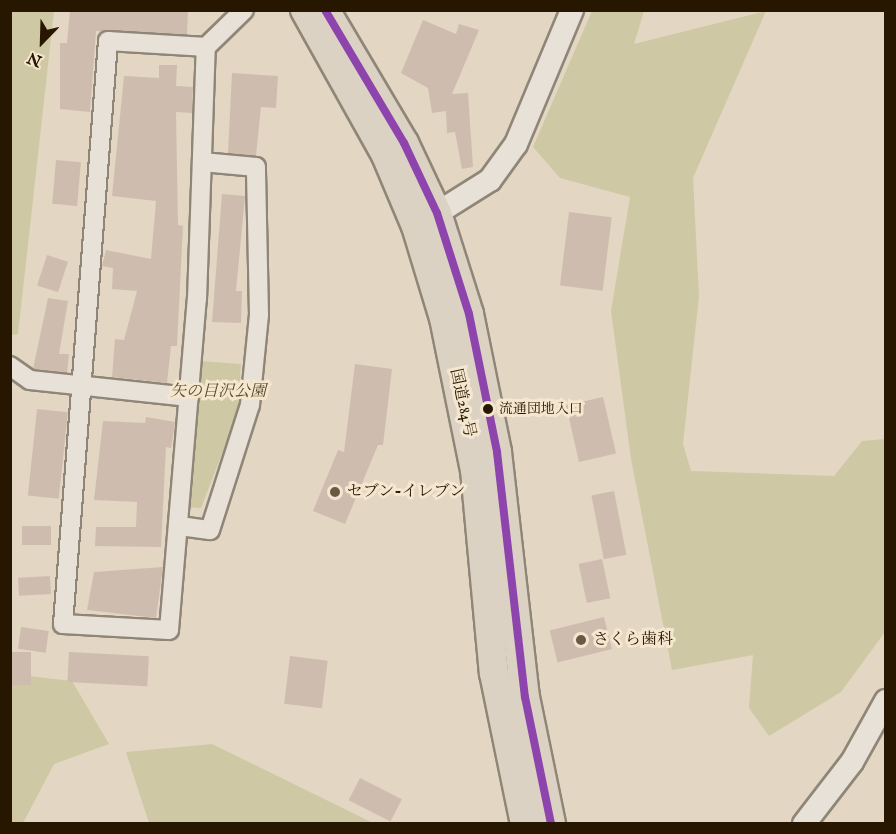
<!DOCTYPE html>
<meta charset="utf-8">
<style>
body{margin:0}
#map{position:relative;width:896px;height:834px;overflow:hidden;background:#e3d6c2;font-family:"IM FELL English","Noto Serif JP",serif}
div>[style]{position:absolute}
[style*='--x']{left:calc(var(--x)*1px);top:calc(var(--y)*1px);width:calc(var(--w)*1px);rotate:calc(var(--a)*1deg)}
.green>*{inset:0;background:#cec9a4}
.building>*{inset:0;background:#cebdaf;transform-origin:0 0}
.roads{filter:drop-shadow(2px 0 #8f8678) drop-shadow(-2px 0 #8f8678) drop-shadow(0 2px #8f8678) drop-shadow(0 -2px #8f8678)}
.minor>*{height:18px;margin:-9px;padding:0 9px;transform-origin:9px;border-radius:9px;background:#e8e1d7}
.tertiary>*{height:22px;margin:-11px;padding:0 11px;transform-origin:11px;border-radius:11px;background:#e8e1d7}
.trunk>*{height:28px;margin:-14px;padding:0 14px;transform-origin:14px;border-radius:14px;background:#dbd2c3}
.bus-1>*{height:8px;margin:-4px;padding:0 4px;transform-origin:4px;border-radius:4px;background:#8e44ad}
.dots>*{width:16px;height:16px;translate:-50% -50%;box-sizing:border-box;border:3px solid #f5e6cf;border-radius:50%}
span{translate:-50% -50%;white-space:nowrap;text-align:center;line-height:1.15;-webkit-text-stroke:6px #f5e6cf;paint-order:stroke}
.bus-label{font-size:14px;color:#281700}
.left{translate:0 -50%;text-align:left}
.park-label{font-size:16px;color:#54492a;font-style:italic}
.street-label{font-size:16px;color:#281700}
.poi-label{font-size:16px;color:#281700}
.frame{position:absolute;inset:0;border:12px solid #281700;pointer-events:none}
.north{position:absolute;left:12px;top:12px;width:60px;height:60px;-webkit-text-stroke:4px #f5e6cf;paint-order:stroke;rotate:203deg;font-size:16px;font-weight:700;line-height:24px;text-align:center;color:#281700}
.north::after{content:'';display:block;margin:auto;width:21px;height:27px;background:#281700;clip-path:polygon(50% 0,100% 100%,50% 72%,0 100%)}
</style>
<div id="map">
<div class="green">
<i style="clip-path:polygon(11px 10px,54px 11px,18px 334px,11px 335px)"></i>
<i style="clip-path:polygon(592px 11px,644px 11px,634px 44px,766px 11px,693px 178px,699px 296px,683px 444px,691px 471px,834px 476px,862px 441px,885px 439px,885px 632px,841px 692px,769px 736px,749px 708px,753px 655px,672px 670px,631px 459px,611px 311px,630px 197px,560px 178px,533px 147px)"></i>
<i style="clip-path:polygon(199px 361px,241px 364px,238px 412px,201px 508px,188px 507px)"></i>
<i style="clip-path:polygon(11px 674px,72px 681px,109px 744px,54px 764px,23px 823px,11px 824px)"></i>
<i style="clip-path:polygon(212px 744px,373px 823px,149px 823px,126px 752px)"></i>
</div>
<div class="building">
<i style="clip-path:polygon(70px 10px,188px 10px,187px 35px,96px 31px,90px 112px,60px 109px,60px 43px,67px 43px)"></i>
<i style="clip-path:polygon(423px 20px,456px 34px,459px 24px,479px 30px,452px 94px,468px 93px,473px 167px,462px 169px,455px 132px,447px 133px,446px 111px,432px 113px,428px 88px,401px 73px)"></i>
<i style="clip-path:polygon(159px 65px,177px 65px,176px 86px,193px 87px,192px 113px,176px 112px,178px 225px,183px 226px,177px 346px,171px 346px,167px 383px,112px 377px,115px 339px,124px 340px,137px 291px,112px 289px,113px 268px,102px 266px,106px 250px,151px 259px,156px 201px,112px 196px,124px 76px,159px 78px)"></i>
<i style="clip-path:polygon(232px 73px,278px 76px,276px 108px,261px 107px,256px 156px,228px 153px)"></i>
<i style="left:56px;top:160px;width:25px;height:44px;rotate:5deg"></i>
<i style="clip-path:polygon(222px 194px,245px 196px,236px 291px,242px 291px,241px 323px,212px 322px)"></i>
<i style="left:569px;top:212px;width:43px;height:74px;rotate:7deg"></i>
<i style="left:47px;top:255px;width:22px;height:32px;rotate:18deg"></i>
<i style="clip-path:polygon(48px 298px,68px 301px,59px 354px,69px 354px,67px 373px,33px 369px)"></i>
<i style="clip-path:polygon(355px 364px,392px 369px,383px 445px,378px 445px,345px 524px,313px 511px,338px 450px,344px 452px)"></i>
<i style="left:603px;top:397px;width:58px;height:38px;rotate:77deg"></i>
<i style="left:37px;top:409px;width:31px;height:87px;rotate:6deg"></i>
<i style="clip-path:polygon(146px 417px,175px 422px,171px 448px,166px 447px,161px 547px,95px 546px,96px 527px,136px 527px,137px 502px,94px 500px,103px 421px,145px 423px)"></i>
<i style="left:614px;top:491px;width:65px;height:23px;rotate:79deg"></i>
<i style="left:22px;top:526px;width:29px;height:19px"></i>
<i style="left:602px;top:559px;width:40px;height:24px;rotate:78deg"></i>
<i style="clip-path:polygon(163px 567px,156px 618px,87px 610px,94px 572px)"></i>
<i style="left:50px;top:576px;width:18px;height:32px;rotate:87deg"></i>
<i style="left:604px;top:617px;width:33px;height:56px;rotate:76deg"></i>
<i style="left:21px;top:627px;width:28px;height:22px;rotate:8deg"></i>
<i style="left:10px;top:652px;width:21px;height:33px"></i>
<i style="left:69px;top:652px;width:80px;height:30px;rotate:3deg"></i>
<i style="left:290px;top:656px;width:38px;height:48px;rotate:7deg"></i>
<i style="left:360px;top:778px;width:47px;height:25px;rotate:27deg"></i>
</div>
<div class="roads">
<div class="minor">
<i style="--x:206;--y:47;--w:98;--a:-176.5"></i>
<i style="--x:108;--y:41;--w:585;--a:94.41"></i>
<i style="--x:63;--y:624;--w:106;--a:3.2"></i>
<i style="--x:169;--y:630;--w:332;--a:-85.2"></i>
<i style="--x:197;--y:299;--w:252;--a:-88"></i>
<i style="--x:206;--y:47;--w:53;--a:-44.2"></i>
<i style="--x:10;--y:366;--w:24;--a:35"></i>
<i style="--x:30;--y:380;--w:160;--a:6.1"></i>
<i style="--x:180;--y:526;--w:30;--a:8"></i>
<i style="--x:210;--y:530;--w:131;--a:-72.3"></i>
<i style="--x:250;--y:405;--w:90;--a:-84.3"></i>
<i style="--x:259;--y:315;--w:148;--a:-91.2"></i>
<i style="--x:256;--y:167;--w:54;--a:-174.7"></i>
</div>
<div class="tertiary">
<i style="--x:423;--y:222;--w:79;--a:-32.1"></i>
<i style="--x:490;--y:180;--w:44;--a:-54.2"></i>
<i style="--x:516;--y:144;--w:145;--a:-67.3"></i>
<i style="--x:804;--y:824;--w:78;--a:-52.3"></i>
<i style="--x:852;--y:762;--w:70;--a:-60.9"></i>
</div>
<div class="trunk">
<i style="--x:305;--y:10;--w:166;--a:60.8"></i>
<i style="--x:386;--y:155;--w:77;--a:67.1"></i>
<i style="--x:416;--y:226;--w:96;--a:73.1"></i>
<i style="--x:444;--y:318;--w:155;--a:78.5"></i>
<i style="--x:475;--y:470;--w:204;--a:84.7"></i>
<i style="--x:494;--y:673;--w:154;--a:78.4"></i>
<i style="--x:325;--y:10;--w:155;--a:59.3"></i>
<i style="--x:404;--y:143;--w:77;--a:64.8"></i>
<i style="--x:437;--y:213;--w:106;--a:72.4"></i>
<i style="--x:469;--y:314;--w:141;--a:78.5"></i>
<i style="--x:497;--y:452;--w:247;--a:83.5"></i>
<i style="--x:525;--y:697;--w:130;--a:78.4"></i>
</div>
</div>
<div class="bus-1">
<i style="--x:325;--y:10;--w:155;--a:59.3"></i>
<i style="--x:404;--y:143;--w:77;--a:64.8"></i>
<i style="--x:437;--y:213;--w:106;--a:72.4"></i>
<i style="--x:469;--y:314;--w:141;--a:78.5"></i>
<i style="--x:497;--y:452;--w:247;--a:83.5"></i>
<i style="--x:525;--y:697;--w:130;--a:78.4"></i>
</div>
<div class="dots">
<i style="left:488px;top:409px;background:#281700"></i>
<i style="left:335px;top:492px;background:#695a44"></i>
<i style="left:581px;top:640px;background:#695a44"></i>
</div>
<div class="bus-label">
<span class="left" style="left:499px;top:409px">流通団地入口</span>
</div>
<div class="park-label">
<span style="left:218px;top:392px">矢の目沢公園</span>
</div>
<div class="street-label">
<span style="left:462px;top:403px;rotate:78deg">国道284号</span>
</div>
<div class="poi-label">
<span class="left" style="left:347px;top:492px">セブン-イレブン</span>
<span class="left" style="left:593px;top:640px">さくら歯科</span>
</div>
<div class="frame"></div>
<div class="north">N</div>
</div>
